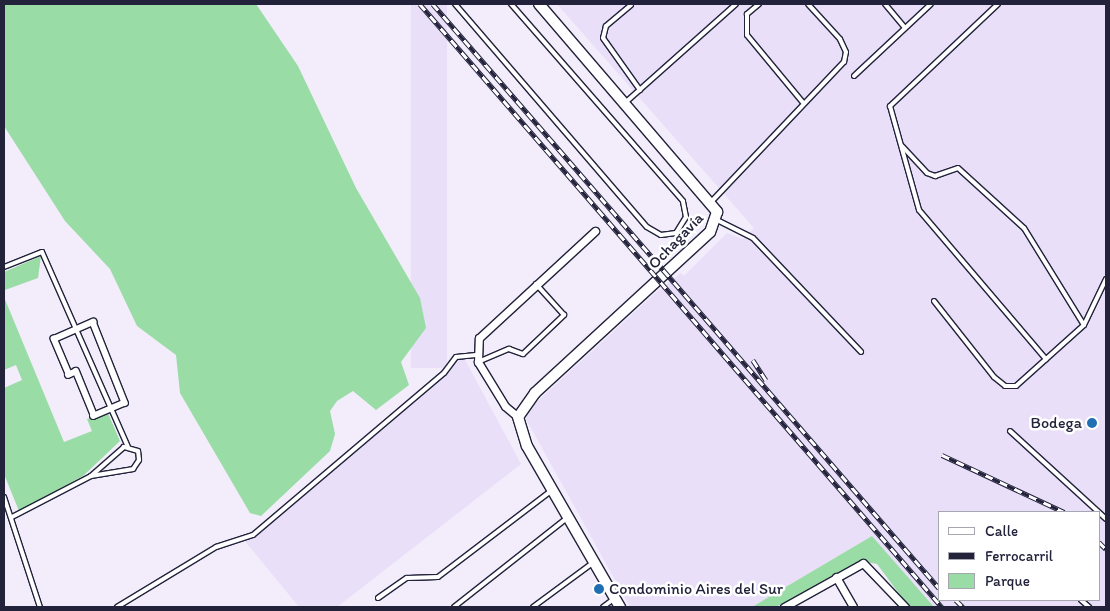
<!DOCTYPE html>
<meta charset="utf-8">
<style>
body{margin:0}
#map{position:relative;width:1110px;height:611px;overflow:hidden;background:#f2ecfb;font-family:Itim,sans-serif}
div>[style]{position:absolute}
[style*='--x']{left:calc(var(--x)*1px);top:calc(var(--y)*1px);width:calc(var(--w)*1px);rotate:calc(var(--a)*1deg)}
.built>*{inset:0;background:#e9dff8;transform-origin:0 0}
.green>*{inset:0;background:#9adca6}
.roads{filter:drop-shadow(1px 0 #22223b) drop-shadow(-1px 0 #22223b) drop-shadow(0 1px #22223b) drop-shadow(0 -1px #22223b)}
.service>*{height:4px;margin:-2px;padding:0 2px;transform-origin:2px;border-radius:2px;background:#fff}
.pedestrian>*{height:5.5px;margin:-2.75px;padding:0 2.75px;transform-origin:2.75px;border-radius:2.75px;background:#fff}
.minor>*{height:7px;margin:-3.5px;padding:0 3.5px;transform-origin:3.5px;border-radius:3.5px;background:#fff}
.secondary>*{height:10px;margin:-5px;padding:0 5px;transform-origin:5px;border-radius:5px;background:#fff}
.rail>*{height:4.5px;margin-top:-2.25px;transform-origin:0;background:repeating-linear-gradient(90deg,#fff 0 8px,#22223b 0 16px);box-sizing:border-box;border-block:1px solid #22223b}
.dots>*{width:14px;height:14px;translate:-50% -50%;box-sizing:border-box;border:2px solid #fff;border-radius:50%}
span{translate:-50% -50%;white-space:nowrap;text-align:center;line-height:1.15;-webkit-text-stroke:5px #fff;paint-order:stroke}
.street-label{font-size:16px;color:#22223b}
.poi-label{font-size:16px;color:#22223b}
.right{translate:-100% -50%;text-align:right}
.left{translate:0 -50%;text-align:left}
.frame{position:absolute;inset:0;border:5px solid #22223b;pointer-events:none}
.legend{position:absolute;left:938px;top:511px;width:162px;height:90px;box-sizing:border-box;background:#fff;border:1px solid #a7a7b1;margin:0;padding:6px 9px;list-style:none;font-size:15px;color:#22223b}
.legend li{display:flex;align-items:center;gap:10px;height:25px}
.legend b{width:25px;border:1px solid #a7a7b1}
</style>
<div id="map">
<div class="built">
<i style="left:411px;top:4px;width:36px;height:364px"></i>
<i style="clip-path:polygon(evenodd,557px 4px,1106px 4px,1106px 607px,934px 607px,872px 536px,752px 607px,630px 607px,526px 419px,528px 410px,653px 295px,681px 273px,684px 276px,727px 233px,743px 239px,754px 228px,557px 4px,939px 512px,1099px 512px,1099px 600px,939px 600px,939px 512px)"></i>
<i style="clip-path:polygon(463px 356px,521px 464px,337px 607px,299px 607px,245px 541px)"></i>
</div>
<div class="green">
<i style="clip-path:polygon(4px 4px,256px 4px,298px 66px,356px 188px,420px 298px,426px 328px,401px 362px,409px 385px,376px 410px,353px 391px,337px 401px,330px 411px,335px 434px,330px 451px,261px 516px,250px 513px,180px 393px,176px 355px,137px 326px,110px 269px,65px 221px,4px 126px)"></i>
<i style="clip-path:polygon(41px 256px,38px 278px,5px 290px,4px 272px)"></i>
<i style="clip-path:polygon(4px 297px,64px 442px,92px 431px,87px 419px,107px 411px,120px 441px,83px 476px,19px 511px,4px 474px,4px 388px,22px 380px,16px 365px,4px 370px)"></i>
<i style="clip-path:polygon(872px 536px,934px 607px,909px 607px,877px 564px,861px 561px,776px 607px,752px 607px)"></i>
</div>
<div class="roads">
<div class="service">
<i style="--x:455;--y:4;--w:294;--a:49.3"></i>
<i style="--x:647;--y:227;--w:16;--a:30"></i>
<i style="--x:661;--y:235;--w:15;--a:-8"></i>
<i style="--x:676;--y:233;--w:19;--a:-58"></i>
<i style="--x:686;--y:217;--w:16;--a:-101"></i>
<i style="--x:683;--y:201;--w:262;--a:-131.1"></i>
<i style="--x:759;--y:4;--w:16;--a:140"></i>
<i style="--x:747;--y:14;--w:21;--a:90"></i>
<i style="--x:747;--y:35;--w:89;--a:50.4"></i>
<i style="--x:885;--y:4;--w:31;--a:50"></i>
<i style="--x:998;--y:4;--w:149;--a:136.6"></i>
<i style="--x:890;--y:106;--w:108;--a:74.4"></i>
<i style="--x:919;--y:210;--w:196;--a:49.6"></i>
<i style="--x:631;--y:5;--w:33;--a:140"></i>
<i style="--x:606;--y:26;--w:12;--a:104"></i>
<i style="--x:603;--y:38;--w:64;--a:54.6"></i>
<i style="--x:854;--y:76;--w:105;--a:-43.1"></i>
<i style="--x:626;--y:102;--w:147;--a:-41.7"></i>
<i style="--x:902;--y:146;--w:37;--a:47"></i>
<i style="--x:927;--y:173;--w:9;--a:21"></i>
<i style="--x:935;--y:176;--w:24;--a:-19"></i>
<i style="--x:958;--y:168;--w:89;--a:42.3"></i>
<i style="--x:1024;--y:228;--w:114;--a:58.3"></i>
<i style="--x:712;--y:201;--w:192;--a:-46.5"></i>
<i style="--x:844;--y:62;--w:10;--a:-79"></i>
<i style="--x:846;--y:52;--w:14;--a:-115"></i>
<i style="--x:840;--y:39;--w:47;--a:-132.4"></i>
<i style="--x:717;--y:220;--w:40;--a:26.6"></i>
<i style="--x:753;--y:238;--w:157;--a:46.5"></i>
<i style="--x:4;--y:267;--w:41;--a:-21.5"></i>
<i style="--x:42;--y:252;--w:213;--a:66.2"></i>
<i style="--x:934;--y:301;--w:97;--a:51.7"></i>
<i style="--x:994;--y:377;--w:14;--a:39"></i>
<i style="--x:1005;--y:386;--w:11;--a:0"></i>
<i style="--x:1016;--y:386;--w:91;--a:-41.9"></i>
<i style="--x:1084;--y:325;--w:51;--a:-64.4"></i>
<i style="--x:478;--y:362;--w:34;--a:-23"></i>
<i style="--x:509;--y:349;--w:15;--a:20"></i>
<i style="--x:523;--y:354;--w:57;--a:-43.6"></i>
<i style="--x:564;--y:315;--w:42;--a:-132.1"></i>
<i style="--x:1010;--y:431;--w:130;--a:42.5"></i>
<i style="--x:4;--y:497;--w:116;--a:71.9"></i>
<i style="--x:12;--y:517;--w:89;--a:-27.4"></i>
<i style="--x:91;--y:476;--w:43;--a:-9.5"></i>
<i style="--x:133;--y:469;--w:11;--a:-56"></i>
<i style="--x:139;--y:460;--w:9;--a:-96"></i>
<i style="--x:138;--y:451;--w:15;--a:-164"></i>
<i style="--x:124;--y:447;--w:44;--a:138.7"></i>
<i style="--x:378;--y:598;--w:35;--a:-35"></i>
<i style="--x:407;--y:578;--w:31;--a:-2"></i>
<i style="--x:438;--y:577;--w:143;--a:-37.3"></i>
<i style="--x:1081;--y:600;--w:11;--a:41"></i>
<i style="--x:117;--y:607;--w:116;--a:-31.2"></i>
<i style="--x:216;--y:547;--w:39;--a:-18"></i>
<i style="--x:253;--y:535;--w:250;--a:-40.3"></i>
<i style="--x:444;--y:373;--w:20;--a:-53"></i>
<i style="--x:456;--y:357;--w:20;--a:-6"></i>
<i style="--x:454;--y:607;--w:142;--a:-38.2"></i>
<i style="--x:533;--y:607;--w:76;--a:-36.4"></i>
<i style="--x:603;--y:607;--w:15;--a:-37"></i>
</div>
<div class="pedestrian">
<i style="--x:93;--y:322;--w:87;--a:68.4"></i>
<i style="--x:125;--y:403;--w:34;--a:157"></i>
<i style="--x:94;--y:416;--w:48;--a:-112.2"></i>
<i style="--x:76;--y:372;--w:8;--a:157"></i>
<i style="--x:69;--y:375;--w:39;--a:-113"></i>
<i style="--x:54;--y:339;--w:43;--a:-23.6"></i>
</div>
<div class="minor">
<i style="--x:518;--y:417;--w:17;--a:-140"></i>
<i style="--x:505;--y:406;--w:52;--a:-121.5"></i>
<i style="--x:478;--y:362;--w:24;--a:-88"></i>
<i style="--x:479;--y:338;--w:158;--a:-42.7"></i>
<i style="--x:836;--y:577;--w:34;--a:60"></i>
<i style="--x:784;--y:607;--w:90;--a:-29.1"></i>
<i style="--x:863;--y:563;--w:61;--a:46.3"></i>
</div>
<div class="secondary">
<i style="--x:539;--y:4;--w:274;--a:49.4"></i>
<i style="--x:717;--y:212;--w:21;--a:109"></i>
<i style="--x:710;--y:232;--w:238;--a:137.4"></i>
<i style="--x:535;--y:393;--w:29;--a:125"></i>
<i style="--x:518;--y:417;--w:30;--a:73"></i>
<i style="--x:527;--y:446;--w:186;--a:60"></i>
</div>
</div>
<div class="rail">
<i style="--x:420;--y:4;--w:798;--a:49.12"></i>
<i style="--x:433;--y:4;--w:773;--a:49.09"></i>
<i style="--x:753;--y:360;--w:24;--a:57"></i>
<i style="--x:942;--y:455;--w:135;--a:25"></i>
<i style="--x:1099;--y:542;--w:10;--a:45"></i>
<i style="--x:956;--y:600;--w:10;--a:45"></i>
</div>
<div class="dots">
<i style="left:1092px;top:423px;background:#1f6fb2"></i>
<i style="left:599px;top:589px;background:#1f6fb2"></i>
</div>
<div class="street-label">
<span style="left:676px;top:241px;rotate:-46deg">Ochagavía</span>
</div>
<div class="poi-label">
<span class="right" style="left:1082px;top:423px">Bodega</span>
<span class="left" style="left:609px;top:589px">Condominio Aires del Sur</span>
</div>
<div class="frame"></div>
<ul class="legend">
<li><b style="height:6px;background:#fff"></b>Calle</li>
<li><b style="height:6px;background:#22223b"></b>Ferrocarril</li>
<li><b style="height:14px;background:#9adca6"></b>Parque</li>
</ul>
</div>
